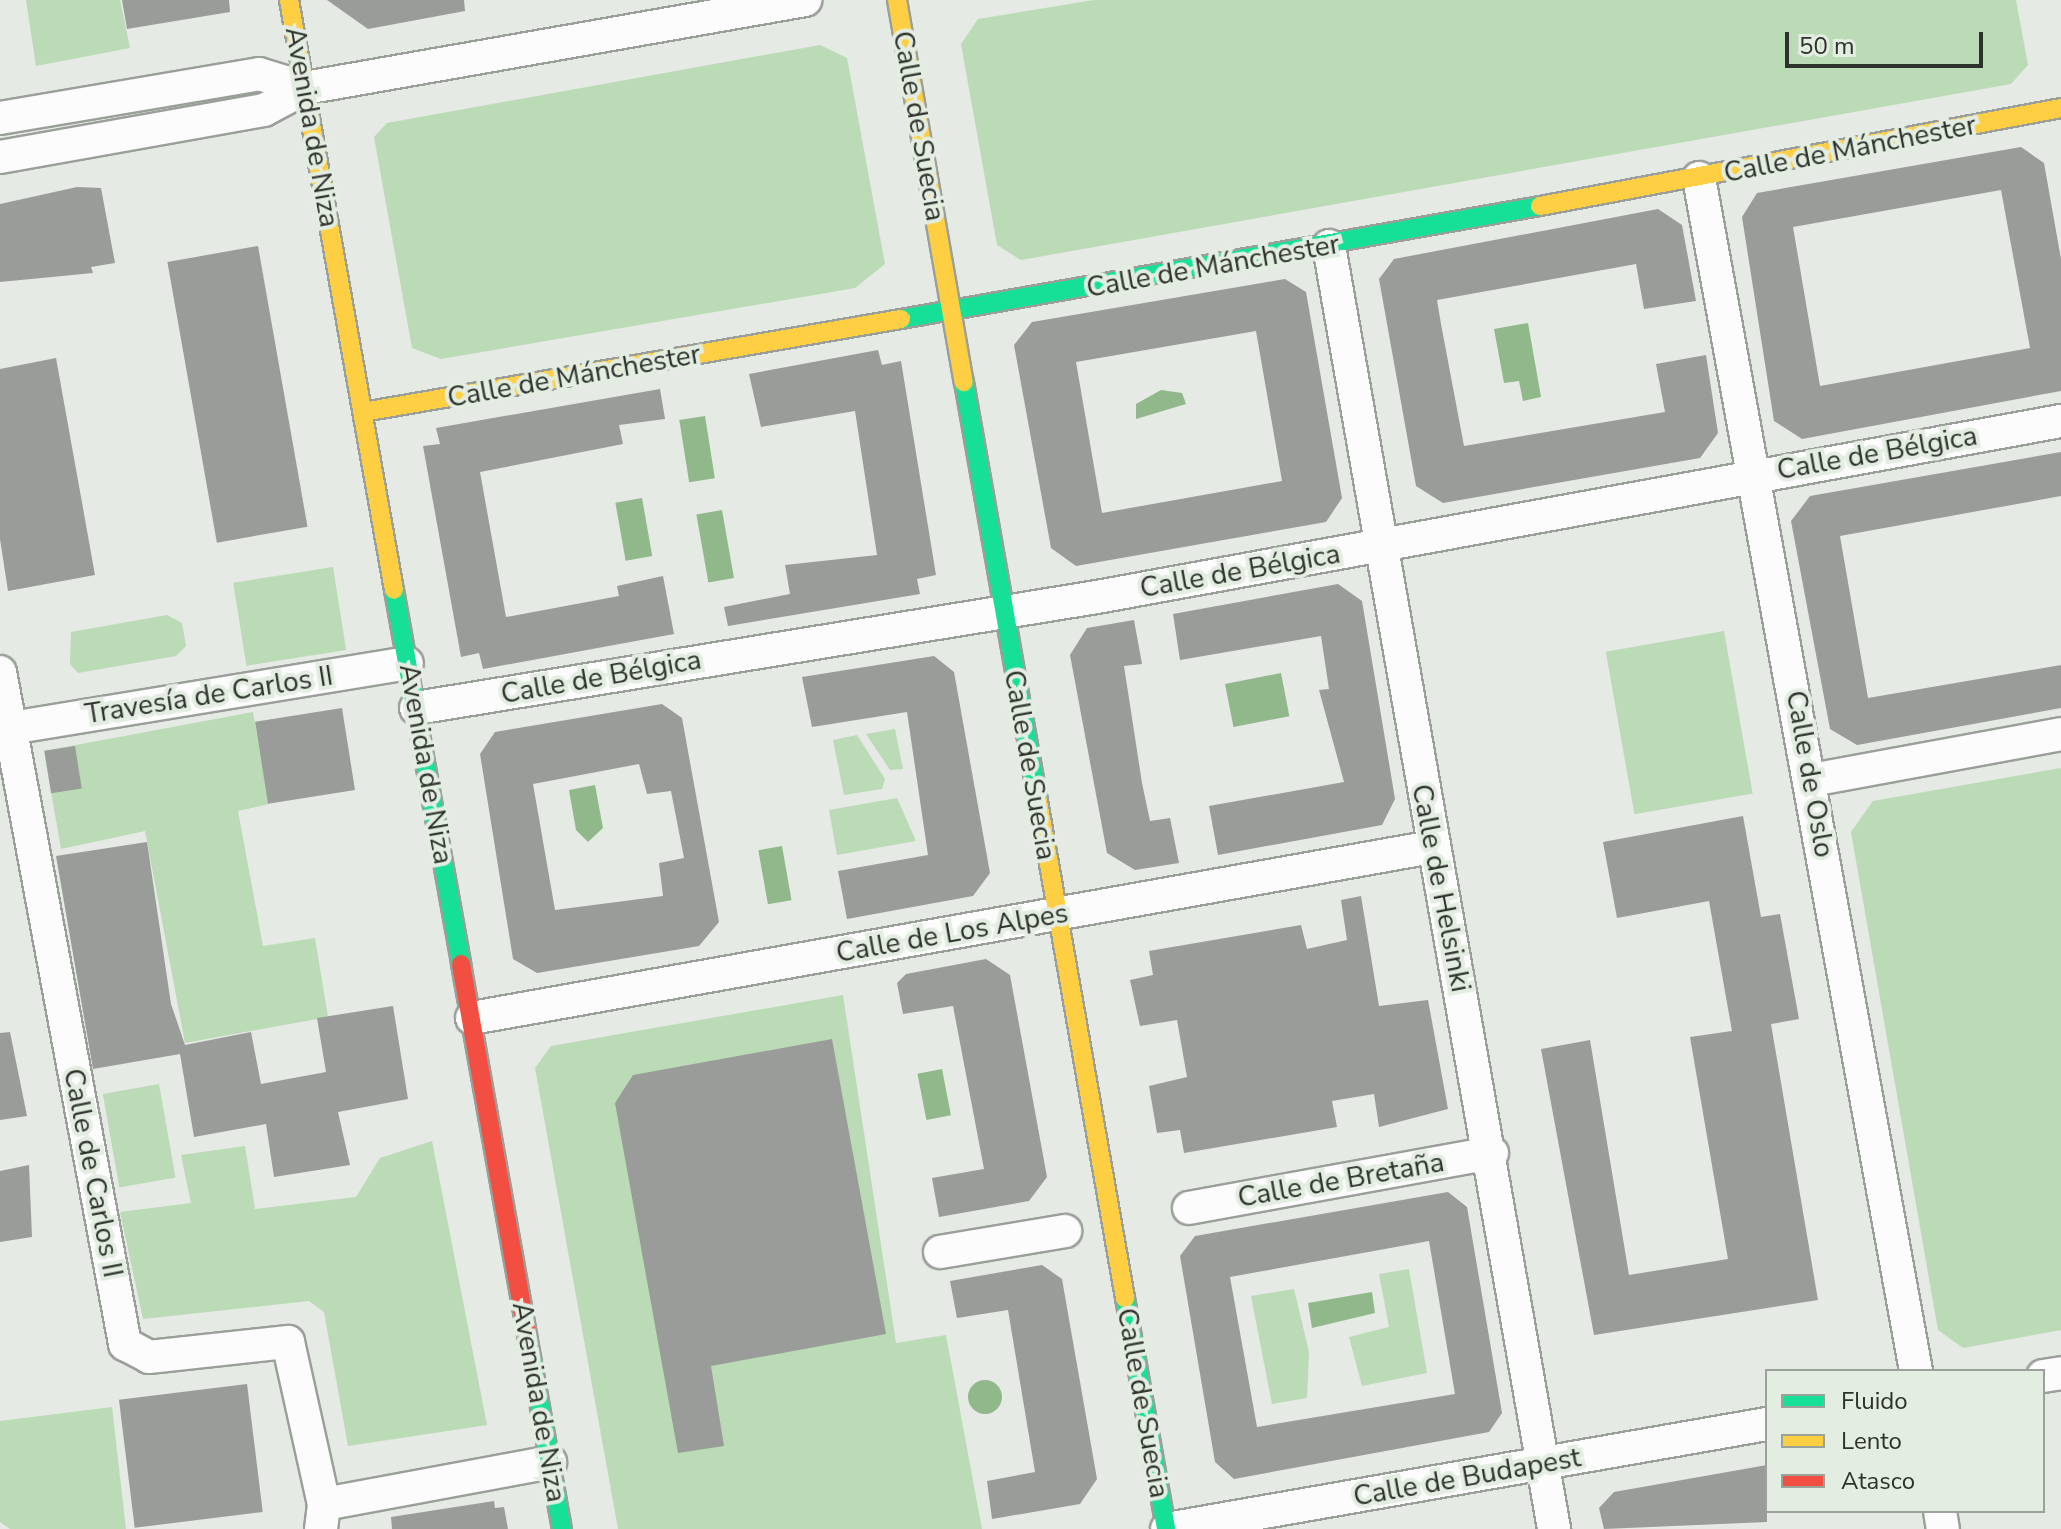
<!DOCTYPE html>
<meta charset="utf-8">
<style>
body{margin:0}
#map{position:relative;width:2061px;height:1529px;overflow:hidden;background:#e5eae4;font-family:"Nunito Sans",sans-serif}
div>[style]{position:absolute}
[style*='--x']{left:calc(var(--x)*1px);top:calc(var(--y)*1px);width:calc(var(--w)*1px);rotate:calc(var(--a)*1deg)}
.green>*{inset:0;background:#bbdab6;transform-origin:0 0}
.water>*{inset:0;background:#90b88a;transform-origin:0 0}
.round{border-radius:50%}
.building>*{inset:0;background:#999c98;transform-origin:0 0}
.roads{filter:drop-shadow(2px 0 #9b9f9a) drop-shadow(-2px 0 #9b9f9a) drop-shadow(0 2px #9b9f9a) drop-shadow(0 -2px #9b9f9a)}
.street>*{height:32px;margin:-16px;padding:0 16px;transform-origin:16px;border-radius:16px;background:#fbfcfb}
.fast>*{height:18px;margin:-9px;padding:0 9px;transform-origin:9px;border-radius:9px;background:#16e098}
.slow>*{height:18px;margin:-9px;padding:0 9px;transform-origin:9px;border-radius:9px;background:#ffcf43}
.jam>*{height:18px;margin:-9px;padding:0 9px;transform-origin:9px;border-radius:9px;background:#f24e42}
span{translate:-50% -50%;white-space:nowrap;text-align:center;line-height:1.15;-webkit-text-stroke:8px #e3ede1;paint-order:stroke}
.street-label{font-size:28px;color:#2e322d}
.legend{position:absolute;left:1765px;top:1369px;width:280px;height:144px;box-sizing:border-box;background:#e3ede1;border:2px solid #9ba299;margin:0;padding:10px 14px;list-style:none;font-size:24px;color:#2e322d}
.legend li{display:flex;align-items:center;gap:16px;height:40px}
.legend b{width:40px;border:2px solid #9ba299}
.scale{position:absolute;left:1785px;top:32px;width:198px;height:36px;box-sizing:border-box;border:4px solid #2e322d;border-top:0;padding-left:10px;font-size:24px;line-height:28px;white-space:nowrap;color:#2e322d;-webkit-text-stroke:6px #e3ede1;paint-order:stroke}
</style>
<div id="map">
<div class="green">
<i style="clip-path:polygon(26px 0,120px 0,130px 48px,36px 66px)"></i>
<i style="clip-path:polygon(1094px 0,2016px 0,2028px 65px,2011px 84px,1021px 260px,997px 245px,961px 44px,978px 19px)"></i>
<i style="clip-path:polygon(820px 45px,847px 58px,885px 264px,855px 288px,441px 359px,412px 348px,374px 137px,387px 123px)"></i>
<i style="left:333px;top:567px;width:84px;height:101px;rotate:81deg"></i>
<i style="clip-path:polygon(167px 615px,182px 623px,186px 646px,176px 656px,78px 673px,70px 664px,71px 632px)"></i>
<i style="left:1724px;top:631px;width:165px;height:120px;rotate:80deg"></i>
<i style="clip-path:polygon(253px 712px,269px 804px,238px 811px,263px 946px,315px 938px,328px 1017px,185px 1043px,145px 831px,61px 849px,44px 751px)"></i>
<i style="clip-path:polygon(895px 729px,903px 769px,890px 770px,866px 734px)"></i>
<i style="clip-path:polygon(857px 735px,885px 779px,882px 789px,844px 795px,833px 740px)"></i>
<i style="clip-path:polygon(2061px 768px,2061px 1330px,1963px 1348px,1938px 1330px,1851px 832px,1873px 801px)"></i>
<i style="clip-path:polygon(897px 798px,916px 841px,837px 855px,829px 810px)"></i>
<i style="clip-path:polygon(843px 995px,896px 1343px,946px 1335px,982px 1529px,618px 1529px,535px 1068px,551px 1046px)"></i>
<i style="left:159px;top:1084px;width:95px;height:57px;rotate:80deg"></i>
<i style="clip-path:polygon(432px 1141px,487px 1425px,348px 1446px,324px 1312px,309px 1301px,143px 1319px,120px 1212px,191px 1203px,181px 1155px,245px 1146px,255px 1209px,356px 1197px,380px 1158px)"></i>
<i style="clip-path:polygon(1409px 1269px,1427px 1373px,1362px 1386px,1349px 1337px,1389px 1327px,1379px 1274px)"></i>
<i style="clip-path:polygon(1294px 1289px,1309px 1352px,1307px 1398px,1272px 1404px,1251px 1296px)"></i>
<i style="clip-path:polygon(112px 1407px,126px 1529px,10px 1529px,0 1522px,0 1421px)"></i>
</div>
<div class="water">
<i style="clip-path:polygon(1528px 323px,1541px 397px,1523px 401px,1519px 381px,1504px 383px,1494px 329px)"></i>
<i style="clip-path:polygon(1161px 390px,1182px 393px,1186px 404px,1136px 419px,1136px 404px)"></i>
<i style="left:705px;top:416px;width:63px;height:26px;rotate:81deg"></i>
<i style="left:642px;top:498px;width:59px;height:27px;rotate:80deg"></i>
<i style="left:722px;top:510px;width:69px;height:26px;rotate:80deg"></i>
<i style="left:1281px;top:673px;width:44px;height:57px;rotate:79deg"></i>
<i style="clip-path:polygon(595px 785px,603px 828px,588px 842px,576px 830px,569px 790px)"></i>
<i style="left:782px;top:846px;width:55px;height:24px;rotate:80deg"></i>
<i style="left:942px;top:1069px;width:47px;height:25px;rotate:79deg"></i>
<i style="clip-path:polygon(1372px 1292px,1375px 1313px,1312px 1328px,1308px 1303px)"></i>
<i class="round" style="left:968px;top:1380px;width:34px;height:34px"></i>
</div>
<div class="building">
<i style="clip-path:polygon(122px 0,229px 0,230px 12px,127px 29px)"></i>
<i style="clip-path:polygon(327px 0,464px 0,465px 11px,368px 29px)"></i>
<i style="clip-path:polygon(evenodd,2021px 147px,2044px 163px,2061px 259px,2061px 391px,1802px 439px,1774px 421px,1742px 217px,1757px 193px,2021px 147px,2001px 190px,2030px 348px,1820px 386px,1793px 227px,2001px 190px)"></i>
<i style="clip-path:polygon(77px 187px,101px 188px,115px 263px,91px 267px,93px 273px,0 282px,0 204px)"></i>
<i style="clip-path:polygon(1658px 209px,1682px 225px,1696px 301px,1644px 309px,1636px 264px,1437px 300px,1441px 324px,1464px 446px,1665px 412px,1656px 364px,1706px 355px,1718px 433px,1700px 458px,1443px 503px,1416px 486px,1379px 279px,1394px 259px)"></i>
<i style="left:258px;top:246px;width:285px;height:92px;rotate:80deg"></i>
<i style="clip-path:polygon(evenodd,1285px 279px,1306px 292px,1342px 498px,1326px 522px,1076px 566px,1051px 548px,1014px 345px,1032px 322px,1285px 279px,1256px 331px,1282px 481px,1102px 513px,1076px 362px,1256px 331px)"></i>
<i style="clip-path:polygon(878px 350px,882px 365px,901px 361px,936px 575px,917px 579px,920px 594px,728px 626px,724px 607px,790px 594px,785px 565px,877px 555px,855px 411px,761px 427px,749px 374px)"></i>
<i style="clip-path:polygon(56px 358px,95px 575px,8px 591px,0 539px,0 369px)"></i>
<i style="clip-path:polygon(660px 389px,665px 419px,619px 425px,623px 444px,480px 472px,506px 617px,619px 596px,617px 586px,663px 576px,674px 634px,483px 669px,479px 653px,461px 657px,423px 446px,440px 444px,436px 428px)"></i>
<i style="clip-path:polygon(2061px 452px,2061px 496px,1840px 536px,1868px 698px,2061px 665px,2061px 708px,1857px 745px,1830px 729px,1791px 521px,1810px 496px)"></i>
<i style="clip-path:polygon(1338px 584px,1362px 601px,1395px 799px,1382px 825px,1218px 855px,1209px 806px,1344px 782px,1319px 690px,1329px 689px,1321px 636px,1180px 660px,1173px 614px)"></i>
<i style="clip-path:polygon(1134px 620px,1142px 664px,1124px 666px,1142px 783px,1150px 821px,1170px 818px,1179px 863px,1135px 870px,1107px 853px,1070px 655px,1087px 628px)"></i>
<i style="clip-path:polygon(934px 656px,954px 672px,990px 873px,973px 896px,847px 919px,838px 871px,928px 855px,907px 712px,812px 727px,802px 677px)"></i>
<i style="clip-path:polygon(evenodd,662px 704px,682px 718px,719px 922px,699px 946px,537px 973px,513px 959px,480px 754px,495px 732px,662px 704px,639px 764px,647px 794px,671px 791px,684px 858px,659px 863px,663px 896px,555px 910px,533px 784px,639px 764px)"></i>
<i style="left:342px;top:708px;width:83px;height:88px;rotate:81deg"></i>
<i style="left:75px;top:746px;width:43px;height:31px;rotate:81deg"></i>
<i style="clip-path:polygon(1743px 816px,1761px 917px,1780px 914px,1799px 1019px,1771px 1024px,1818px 1300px,1594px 1335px,1541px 1049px,1590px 1040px,1629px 1275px,1728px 1259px,1690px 1037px,1732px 1031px,1709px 901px,1617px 918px,1603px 842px)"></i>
<i style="clip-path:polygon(147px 842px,171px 1004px,185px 1045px,251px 1032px,261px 1084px,326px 1072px,317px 1018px,393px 1006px,408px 1099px,338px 1112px,350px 1165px,274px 1177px,266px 1124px,194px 1137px,180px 1054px,93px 1069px,56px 856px)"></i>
<i style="clip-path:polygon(1361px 896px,1379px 1006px,1428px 1000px,1448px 1109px,1379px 1127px,1374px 1094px,1332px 1101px,1337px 1127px,1184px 1153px,1180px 1130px,1157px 1133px,1149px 1086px,1187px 1077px,1177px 1020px,1140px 1026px,1130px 980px,1153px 975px,1149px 951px,1301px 925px,1307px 949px,1347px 940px,1341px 900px)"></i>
<i style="clip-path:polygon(986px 959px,1010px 975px,1047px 1177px,1029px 1201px,939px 1217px,932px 1178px,984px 1169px,953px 1006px,903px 1014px,897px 983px,906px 974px)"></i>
<i style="clip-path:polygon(10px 1032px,27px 1116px,0 1120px,0 1033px)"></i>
<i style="clip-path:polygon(832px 1039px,886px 1334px,711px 1366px,724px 1446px,678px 1453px,615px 1103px,633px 1075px)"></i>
<i style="clip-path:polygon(29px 1165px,32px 1237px,0 1242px,0 1171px)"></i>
<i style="clip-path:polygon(evenodd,1448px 1192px,1467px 1207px,1502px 1413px,1489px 1432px,1234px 1479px,1215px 1462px,1180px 1256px,1195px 1236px,1448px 1192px,1429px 1241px,1455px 1394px,1257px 1427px,1230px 1277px,1429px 1241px)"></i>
<i style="clip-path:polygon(1042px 1265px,1062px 1279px,1097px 1479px,1080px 1504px,992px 1519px,987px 1481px,1035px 1472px,1008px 1310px,957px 1318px,950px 1281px)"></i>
<i style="left:247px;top:1384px;width:129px;height:129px;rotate:83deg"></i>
<i style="clip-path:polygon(1767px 1465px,1767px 1522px,1604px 1529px,1599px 1508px,1614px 1492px)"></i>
<i style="clip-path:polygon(494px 1501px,495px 1508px,504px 1507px,508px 1529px,392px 1529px,391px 1517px)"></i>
</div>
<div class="roads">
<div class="street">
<i style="--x:0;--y:118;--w:263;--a:-9.6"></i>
<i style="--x:259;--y:74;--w:48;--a:16.9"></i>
<i style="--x:0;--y:157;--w:268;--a:-10.1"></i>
<i style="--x:264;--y:110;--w:47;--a:-28.2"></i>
<i style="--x:305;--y:88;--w:508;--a:-9.98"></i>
<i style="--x:1699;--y:178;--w:1213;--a:79.69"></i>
<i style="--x:1329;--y:246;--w:1303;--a:80.05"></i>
<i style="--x:0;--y:672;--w:684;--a:79.46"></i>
<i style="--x:125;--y:1344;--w:27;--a:28"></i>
<i style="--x:149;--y:1357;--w:140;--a:-6.2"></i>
<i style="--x:288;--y:1342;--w:166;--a:77.5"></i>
<i style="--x:416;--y:708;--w:690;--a:-9.26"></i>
<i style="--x:1097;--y:597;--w:980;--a:-10.35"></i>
<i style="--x:11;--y:728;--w:401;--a:-9.3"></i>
<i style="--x:1811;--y:780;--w:254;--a:-10.4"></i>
<i style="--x:472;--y:1018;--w:975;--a:-10.1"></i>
<i style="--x:1189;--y:1208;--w:308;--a:-10.3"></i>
<i style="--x:940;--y:1252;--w:127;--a:-9.5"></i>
<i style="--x:2043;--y:1376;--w:18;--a:-9"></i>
<i style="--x:1940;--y:1511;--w:18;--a:81"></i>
<i style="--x:321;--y:1529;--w:25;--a:-83"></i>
<i style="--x:324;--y:1504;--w:230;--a:-10.5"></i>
<i style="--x:1167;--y:1529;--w:609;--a:-9.93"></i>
</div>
<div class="fast">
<i style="--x:901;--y:319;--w:649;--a:-10.03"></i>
<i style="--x:964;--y:382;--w:425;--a:80"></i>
<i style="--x:394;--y:590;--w:380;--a:79.8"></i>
<i style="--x:1125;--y:1298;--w:235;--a:79.9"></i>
<i style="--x:527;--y:1335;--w:197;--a:79.8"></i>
</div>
<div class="slow">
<i style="--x:289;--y:0;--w:599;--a:79.91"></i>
<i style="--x:897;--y:0;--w:388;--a:80.1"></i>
<i style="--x:1540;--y:206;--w:530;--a:-10.65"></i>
<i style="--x:363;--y:412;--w:546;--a:-9.81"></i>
<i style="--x:1038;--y:801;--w:505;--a:80.07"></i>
</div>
<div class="jam">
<i style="--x:461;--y:964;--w:377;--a:79.9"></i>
</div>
</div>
<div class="street-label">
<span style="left:919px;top:126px;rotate:80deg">Calle de Suecia</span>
<span style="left:312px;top:127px;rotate:80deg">Avenida de Niza</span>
<span style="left:1850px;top:149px;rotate:-11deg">Calle de Mánchester</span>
<span style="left:1213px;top:266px;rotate:-10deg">Calle de Mánchester</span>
<span style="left:574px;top:376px;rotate:-10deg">Calle de Mánchester</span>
<span style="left:1877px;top:453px;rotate:-10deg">Calle de Bélgica</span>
<span style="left:1240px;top:571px;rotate:-10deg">Calle de Bélgica</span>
<span style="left:601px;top:677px;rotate:-10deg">Calle de Bélgica</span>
<span style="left:209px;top:695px;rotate:-9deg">Travesía de Carlos II</span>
<span style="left:426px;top:764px;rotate:80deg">Avenida de Niza</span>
<span style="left:1030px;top:765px;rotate:80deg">Calle de Suecia</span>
<span style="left:1810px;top:774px;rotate:80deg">Calle de Oslo</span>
<span style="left:1441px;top:888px;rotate:79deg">Calle de Helsinki</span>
<span style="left:952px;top:933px;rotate:-10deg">Calle de Los Alpes</span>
<span style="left:93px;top:1173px;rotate:79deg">Calle de Carlos II</span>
<span style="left:1341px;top:1180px;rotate:-10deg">Calle de Bretaña</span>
<span style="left:539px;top:1402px;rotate:80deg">Avenida de Niza</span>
<span style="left:1143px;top:1403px;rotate:80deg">Calle de Suecia</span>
<span style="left:1467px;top:1477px;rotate:-10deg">Calle de Budapest</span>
</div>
<ul class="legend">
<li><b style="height:10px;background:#16e098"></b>Fluido</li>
<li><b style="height:10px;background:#ffcf43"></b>Lento</li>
<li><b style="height:10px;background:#f24e42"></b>Atasco</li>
</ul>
<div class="scale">50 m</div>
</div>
